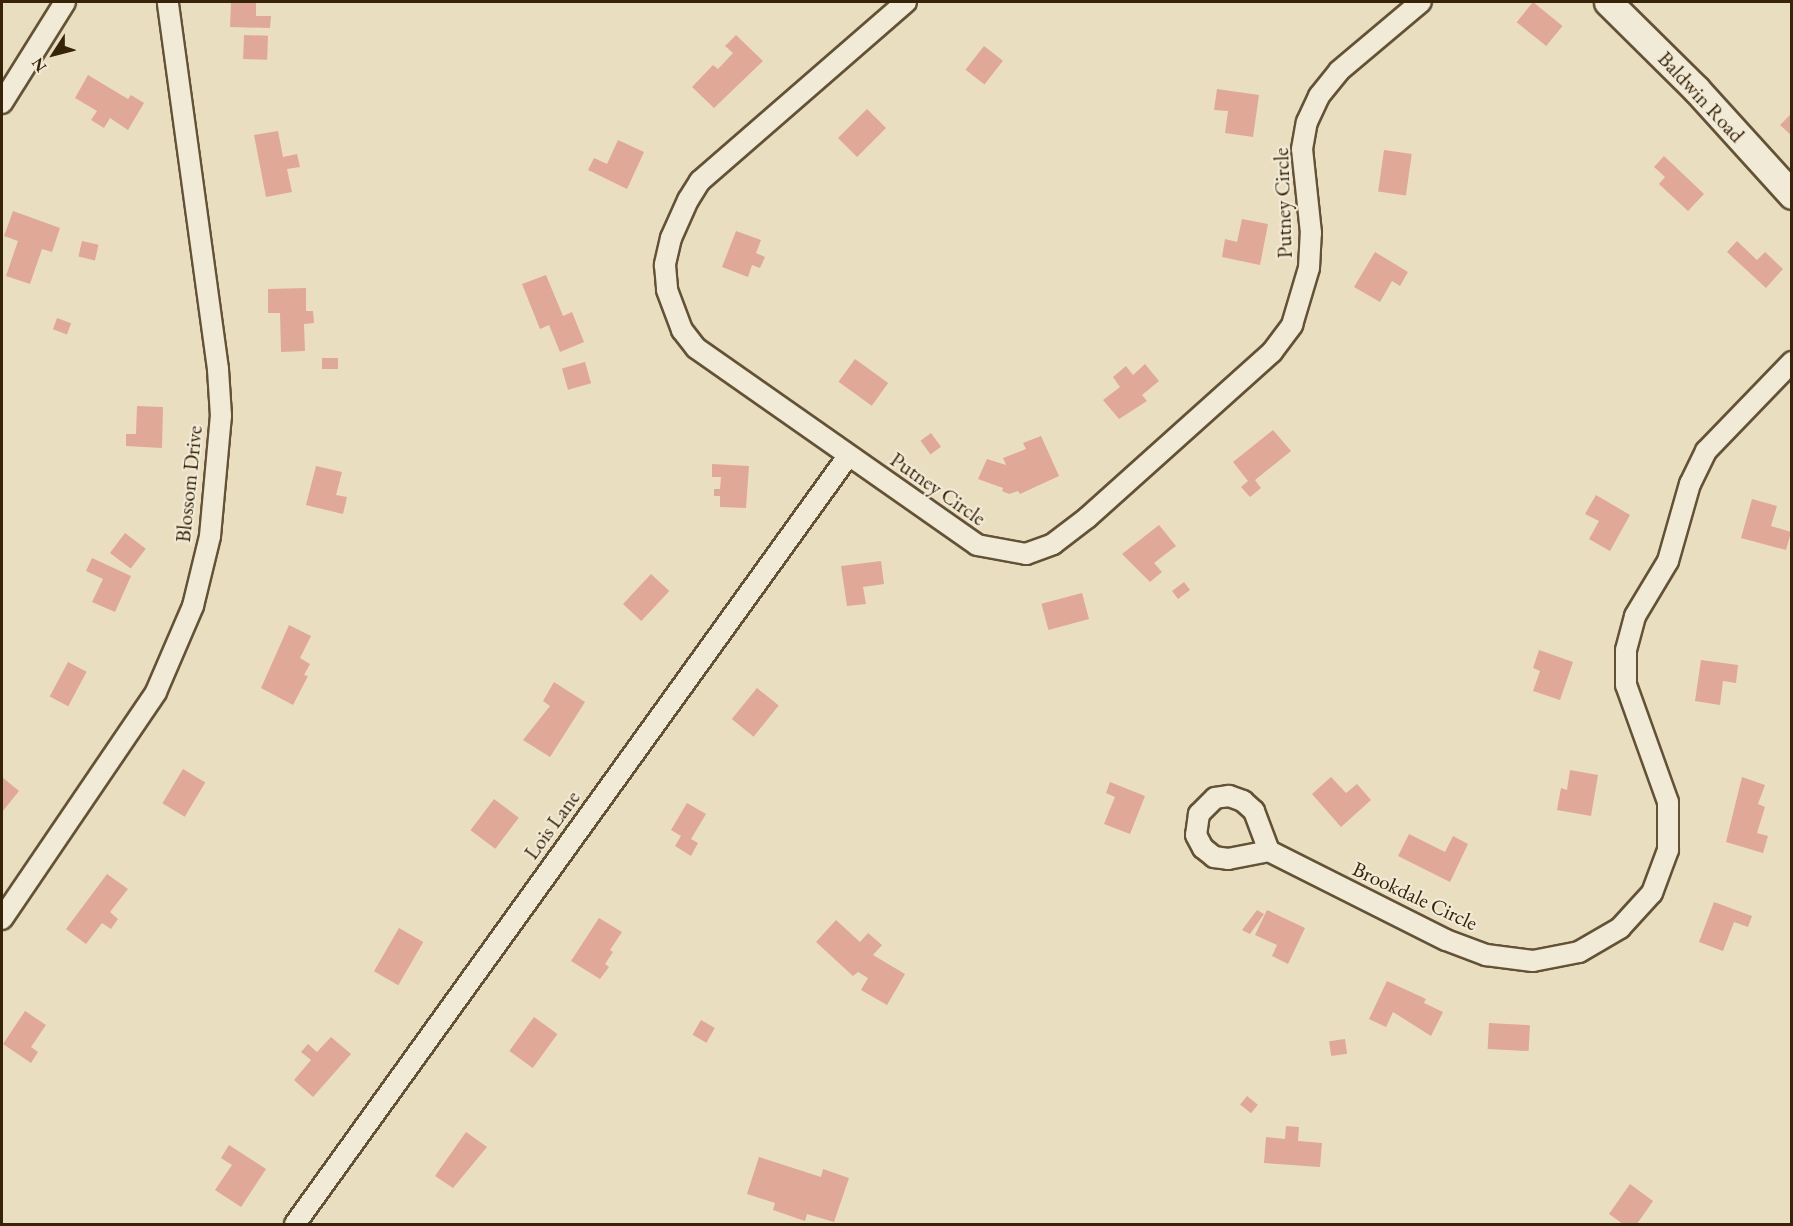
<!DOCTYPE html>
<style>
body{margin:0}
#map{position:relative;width:1793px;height:1226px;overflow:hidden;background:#eadec1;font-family:"EB Garamond",serif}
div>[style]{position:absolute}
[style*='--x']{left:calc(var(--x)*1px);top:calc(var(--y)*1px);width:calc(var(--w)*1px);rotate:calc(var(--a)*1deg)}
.building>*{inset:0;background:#e0a896;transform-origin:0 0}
.roads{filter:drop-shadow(2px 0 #645236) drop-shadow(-2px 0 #645236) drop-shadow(0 2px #645236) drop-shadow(0 -2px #645236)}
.street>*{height:20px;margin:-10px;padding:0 10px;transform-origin:10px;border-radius:10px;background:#f1ead7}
.secondary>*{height:27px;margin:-13.5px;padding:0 13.5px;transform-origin:13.5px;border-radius:13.5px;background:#f1ead7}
span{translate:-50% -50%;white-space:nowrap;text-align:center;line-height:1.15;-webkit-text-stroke:4.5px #f1ead7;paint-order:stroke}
.street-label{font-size:21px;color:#372307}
.frame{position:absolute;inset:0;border:3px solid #372307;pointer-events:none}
.north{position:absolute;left:24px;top:24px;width:60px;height:60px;-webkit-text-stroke:4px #f1ead7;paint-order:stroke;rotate:234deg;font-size:16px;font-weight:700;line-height:24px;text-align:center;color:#372307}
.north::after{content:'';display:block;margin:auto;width:21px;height:27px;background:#372307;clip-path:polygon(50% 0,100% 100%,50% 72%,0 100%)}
</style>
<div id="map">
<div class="building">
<i style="clip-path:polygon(231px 2px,256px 2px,256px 16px,271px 16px,270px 28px,230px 27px)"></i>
<i style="left:1533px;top:2px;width:38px;height:26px;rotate:39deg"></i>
<i style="left:244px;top:35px;width:24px;height:24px;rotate:2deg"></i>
<i style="clip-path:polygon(736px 35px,763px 61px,714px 108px,692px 87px,713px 65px,718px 69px,733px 53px,725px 46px)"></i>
<i style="left:984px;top:46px;width:24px;height:30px;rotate:38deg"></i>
<i style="clip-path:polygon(88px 75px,128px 99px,131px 95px,144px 103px,128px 130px,110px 118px,104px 128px,91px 120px,97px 111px,75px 98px)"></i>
<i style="clip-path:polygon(1217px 89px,1259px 95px,1253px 137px,1225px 133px,1228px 111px,1214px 110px)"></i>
<i style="left:867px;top:109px;width:27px;height:41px;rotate:45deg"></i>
<i style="clip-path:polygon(1792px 113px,1792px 136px,1780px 125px)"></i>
<i style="clip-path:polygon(278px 131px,283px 157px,297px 154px,300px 167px,287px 169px,292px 192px,266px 197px,254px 135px)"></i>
<i style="clip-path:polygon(618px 140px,644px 152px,627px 189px,588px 170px,594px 158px,607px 164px)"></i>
<i style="left:1384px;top:150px;width:28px;height:42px;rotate:8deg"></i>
<i style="clip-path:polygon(1664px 156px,1704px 194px,1688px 211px,1659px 184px,1665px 177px,1654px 167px)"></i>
<i style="clip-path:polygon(13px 211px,60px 228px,52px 252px,42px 249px,30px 284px,6px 276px,18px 241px,4px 236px)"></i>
<i style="clip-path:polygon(1242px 219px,1268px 224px,1260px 265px,1222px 257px,1225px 239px,1237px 242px)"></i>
<i style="clip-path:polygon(736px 231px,761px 240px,756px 253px,765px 257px,760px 268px,752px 265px,748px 277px,722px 267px)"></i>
<i style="left:82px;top:241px;width:17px;height:16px;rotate:13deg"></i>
<i style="clip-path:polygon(1737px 241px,1757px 260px,1765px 252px,1783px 269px,1766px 288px,1727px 252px)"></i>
<i style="clip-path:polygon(1375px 252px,1408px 272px,1400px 286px,1392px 281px,1380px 302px,1354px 287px)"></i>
<i style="clip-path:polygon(546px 275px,563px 316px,572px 312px,584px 342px,560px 352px,549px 325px,540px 329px,522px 284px)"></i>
<i style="clip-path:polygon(306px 288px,306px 311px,313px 311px,314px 323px,304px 324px,305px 351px,281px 352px,280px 313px,268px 313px,268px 289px)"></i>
<i style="left:57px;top:318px;width:15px;height:12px;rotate:20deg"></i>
<i style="left:322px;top:358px;width:16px;height:11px"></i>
<i style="left:855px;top:359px;width:41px;height:28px;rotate:36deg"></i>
<i style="left:585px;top:362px;width:22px;height:24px;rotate:74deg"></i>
<i style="clip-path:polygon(1145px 364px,1159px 381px,1142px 395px,1147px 401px,1119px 419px,1103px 400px,1120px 387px,1113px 377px,1126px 366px,1133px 375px)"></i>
<i style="clip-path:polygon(137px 406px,163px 407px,162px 448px,126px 446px,126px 434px,136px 434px)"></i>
<i style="clip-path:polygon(1273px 430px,1291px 451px,1255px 480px,1261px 488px,1250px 497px,1241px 487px,1248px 481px,1233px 462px)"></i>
<i style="left:931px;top:433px;width:17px;height:13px;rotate:54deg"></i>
<i style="clip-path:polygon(1041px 436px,1059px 476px,1020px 494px,1018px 491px,1009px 494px,1002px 491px,1003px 488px,978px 479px,987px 459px,1006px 465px,1003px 458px,1026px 449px,1023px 443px)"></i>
<i style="clip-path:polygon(712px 464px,749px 466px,746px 508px,720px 507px,720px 496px,714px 496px,714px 489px,720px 489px,721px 477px,712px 477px)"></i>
<i style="clip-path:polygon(316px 466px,342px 472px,336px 495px,347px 497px,343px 514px,306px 505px)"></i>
<i style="clip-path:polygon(1596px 495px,1630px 515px,1610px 551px,1589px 539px,1599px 521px,1585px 514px)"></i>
<i style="clip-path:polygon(1752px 499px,1777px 506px,1771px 526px,1791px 532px,1786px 550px,1741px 538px)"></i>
<i style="clip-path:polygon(1159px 525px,1176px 546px,1154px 563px,1162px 572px,1150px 582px,1122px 554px)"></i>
<i style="left:125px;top:533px;width:26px;height:25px;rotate:37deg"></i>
<i style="clip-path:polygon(92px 558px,131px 576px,115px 612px,92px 602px,103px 579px,86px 571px)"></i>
<i style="clip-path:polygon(881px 561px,884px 584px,863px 587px,866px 604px,847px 606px,841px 566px)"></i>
<i style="left:651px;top:574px;width:25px;height:41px;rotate:43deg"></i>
<i style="left:1184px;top:582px;width:10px;height:15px;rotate:53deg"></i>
<i style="left:1082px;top:593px;width:27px;height:42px;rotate:75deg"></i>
<i style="clip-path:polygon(289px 625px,311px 636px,300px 658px,310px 664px,304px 675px,308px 676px,293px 705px,261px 688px)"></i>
<i style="clip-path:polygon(1539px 650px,1573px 662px,1560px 700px,1533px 691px,1540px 671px,1533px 668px)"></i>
<i style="clip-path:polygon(1701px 660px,1738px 665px,1736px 683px,1723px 681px,1720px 705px,1695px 701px)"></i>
<i style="left:68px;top:662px;width:21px;height:39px;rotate:28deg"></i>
<i style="clip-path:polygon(554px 682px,585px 702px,550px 757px,523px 740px,550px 706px,543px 701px)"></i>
<i style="left:757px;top:688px;width:28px;height:40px;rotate:39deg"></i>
<i style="left:183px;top:769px;width:26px;height:40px;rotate:31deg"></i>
<i style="clip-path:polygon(1570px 770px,1598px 775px,1591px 816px,1557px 810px,1561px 788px,1567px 790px)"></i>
<i style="clip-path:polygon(2px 777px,19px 791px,2px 812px)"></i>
<i style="clip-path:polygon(1331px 777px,1346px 793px,1357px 784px,1371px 800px,1341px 827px,1312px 794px)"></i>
<i style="clip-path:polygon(1742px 777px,1765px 785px,1758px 804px,1765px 807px,1757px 833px,1768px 836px,1763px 853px,1726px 842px)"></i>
<i style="clip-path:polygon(1110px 782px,1145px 796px,1130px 834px,1104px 824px,1115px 797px,1106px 793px)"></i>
<i style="left:494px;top:799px;width:31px;height:39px;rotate:37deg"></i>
<i style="clip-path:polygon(687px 803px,706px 814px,691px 839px,698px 843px,691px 856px,675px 846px,681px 836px,671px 830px)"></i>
<i style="clip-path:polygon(1409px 834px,1445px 852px,1453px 836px,1468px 844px,1450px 882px,1398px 856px)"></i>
<i style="clip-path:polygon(107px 874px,128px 889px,110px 912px,118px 919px,111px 929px,102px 923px,86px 944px,66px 929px)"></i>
<i style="clip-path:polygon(1714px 902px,1752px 916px,1748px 927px,1734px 922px,1723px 951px,1699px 942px)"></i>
<i style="clip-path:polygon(1257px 910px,1264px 914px,1250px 934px,1242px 930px)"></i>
<i style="clip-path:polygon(1267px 910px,1305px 928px,1288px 964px,1272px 956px,1277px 945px,1255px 935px)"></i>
<i style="clip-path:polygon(599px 918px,622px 932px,610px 950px,613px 952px,605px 964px,609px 967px,600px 979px,571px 961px)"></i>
<i style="clip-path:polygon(836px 920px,860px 942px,868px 933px,882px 945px,873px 955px,905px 974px,887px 1005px,861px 990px,868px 978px,858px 972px,853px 976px,816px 942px)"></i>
<i style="left:399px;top:928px;width:28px;height:50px;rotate:30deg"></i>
<i style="clip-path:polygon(1387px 981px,1426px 999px,1424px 1003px,1443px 1012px,1431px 1036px,1393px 1012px,1386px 1027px,1369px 1019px)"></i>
<i style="clip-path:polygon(25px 1011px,46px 1025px,31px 1047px,38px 1052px,31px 1063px,3px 1044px)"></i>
<i style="left:534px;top:1017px;width:29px;height:42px;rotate:36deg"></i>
<i style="left:701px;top:1020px;width:16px;height:17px;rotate:30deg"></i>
<i style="left:1489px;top:1023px;width:41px;height:26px;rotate:3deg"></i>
<i style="clip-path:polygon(331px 1037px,351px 1054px,313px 1097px,294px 1080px,311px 1060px,301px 1052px,308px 1044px,317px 1052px)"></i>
<i style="left:1345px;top:1039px;width:15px;height:16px;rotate:82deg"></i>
<i style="left:1247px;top:1096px;width:14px;height:11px;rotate:39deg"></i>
<i style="clip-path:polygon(1286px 1126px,1299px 1127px,1298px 1141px,1322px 1143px,1320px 1167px,1264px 1163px,1266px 1137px,1285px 1139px)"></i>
<i style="clip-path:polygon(466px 1132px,487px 1147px,453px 1188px,435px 1176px)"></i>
<i style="clip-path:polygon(229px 1145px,266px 1169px,241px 1207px,215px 1190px,232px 1165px,221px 1158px)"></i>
<i style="clip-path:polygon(759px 1157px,821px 1177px,823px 1169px,849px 1178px,834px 1222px,807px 1214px,805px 1221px,773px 1210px,775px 1203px,747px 1194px)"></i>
<i style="clip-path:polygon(1630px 1184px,1653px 1201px,1637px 1224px,1623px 1224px,1609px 1214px)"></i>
</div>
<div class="roads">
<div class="street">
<i style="--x:906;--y:2;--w:273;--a:139"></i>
<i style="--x:700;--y:181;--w:22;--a:122"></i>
<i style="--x:688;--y:200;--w:42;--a:114.1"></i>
<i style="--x:671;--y:238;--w:28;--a:103"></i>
<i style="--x:665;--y:265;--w:25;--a:85"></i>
<i style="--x:667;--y:290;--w:43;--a:69.4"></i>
<i style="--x:682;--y:330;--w:23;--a:52"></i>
<i style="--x:696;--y:348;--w:343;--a:35"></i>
<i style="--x:977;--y:545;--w:50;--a:10.4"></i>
<i style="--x:1026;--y:554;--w:29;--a:-20"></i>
<i style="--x:1053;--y:544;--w:43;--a:-37.4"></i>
<i style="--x:1087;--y:518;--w:249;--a:-41.9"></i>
<i style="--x:1272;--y:352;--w:34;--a:-53"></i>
<i style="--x:1292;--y:325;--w:59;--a:-73.4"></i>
<i style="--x:1309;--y:268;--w:35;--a:-87"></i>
<i style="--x:1311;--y:233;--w:84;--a:-96.1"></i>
<i style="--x:1302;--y:149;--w:27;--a:-80"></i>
<i style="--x:1307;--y:122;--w:29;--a:-65"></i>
<i style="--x:1319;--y:96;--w:32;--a:-51"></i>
<i style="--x:1339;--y:71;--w:107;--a:-40.1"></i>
<i style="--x:2;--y:103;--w:119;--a:-58"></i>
<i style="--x:1269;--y:851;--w:43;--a:-110.6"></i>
<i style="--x:1254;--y:811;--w:15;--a:-138"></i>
<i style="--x:1243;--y:801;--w:15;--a:-160"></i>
<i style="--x:1229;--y:796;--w:14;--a:172"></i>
<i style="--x:1215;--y:798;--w:23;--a:135"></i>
<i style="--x:1199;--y:814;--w:21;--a:98"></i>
<i style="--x:1196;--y:835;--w:15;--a:62"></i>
<i style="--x:1203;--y:848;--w:14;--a:39"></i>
<i style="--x:1214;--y:857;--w:14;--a:8"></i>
<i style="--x:1228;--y:859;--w:42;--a:-11"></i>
<i style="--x:1269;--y:851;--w:198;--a:26.7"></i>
<i style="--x:1446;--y:940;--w:43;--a:20.6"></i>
<i style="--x:1486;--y:955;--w:47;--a:7.3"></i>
<i style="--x:1533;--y:961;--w:47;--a:-11.1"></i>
<i style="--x:1579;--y:952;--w:48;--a:-30.3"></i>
<i style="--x:1620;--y:928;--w:47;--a:-47.6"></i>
<i style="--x:1652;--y:893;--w:46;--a:-69.6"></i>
<i style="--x:1668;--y:850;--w:48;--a:-90"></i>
<i style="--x:1668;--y:802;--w:124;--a:-109.7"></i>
<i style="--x:1626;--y:685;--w:35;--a:-90"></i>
<i style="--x:1626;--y:650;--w:35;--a:-75"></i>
<i style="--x:1635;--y:616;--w:64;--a:-59"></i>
<i style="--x:1668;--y:561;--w:80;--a:-74.1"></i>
<i style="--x:1690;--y:484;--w:37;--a:-64"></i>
<i style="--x:1706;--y:451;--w:124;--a:-46"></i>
<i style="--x:2;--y:919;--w:274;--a:-55.8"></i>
<i style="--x:156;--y:692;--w:94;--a:-66.7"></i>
<i style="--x:193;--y:606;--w:72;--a:-76.3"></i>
<i style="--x:210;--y:536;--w:121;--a:-84.8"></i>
<i style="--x:221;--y:416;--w:47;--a:-93.7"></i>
<i style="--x:218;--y:369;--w:370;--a:-97.8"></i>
<i style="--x:295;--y:1224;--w:946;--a:-54.24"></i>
</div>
<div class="secondary">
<i style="--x:1608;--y:2;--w:124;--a:44.7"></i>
<i style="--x:1696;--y:89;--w:143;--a:47.8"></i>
</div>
</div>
<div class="street-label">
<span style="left:1701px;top:97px;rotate:47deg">Baldwin Road</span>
<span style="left:1283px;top:203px;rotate:-92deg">Putney Circle</span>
<span style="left:189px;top:484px;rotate:-84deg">Blossom Drive</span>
<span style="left:938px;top:489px;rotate:35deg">Putney Circle</span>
<span style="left:552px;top:825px;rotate:-54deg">Lois Lane</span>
<span style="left:1415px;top:896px;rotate:25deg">Brookdale Circle</span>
</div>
<div class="frame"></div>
<div class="north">N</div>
</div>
